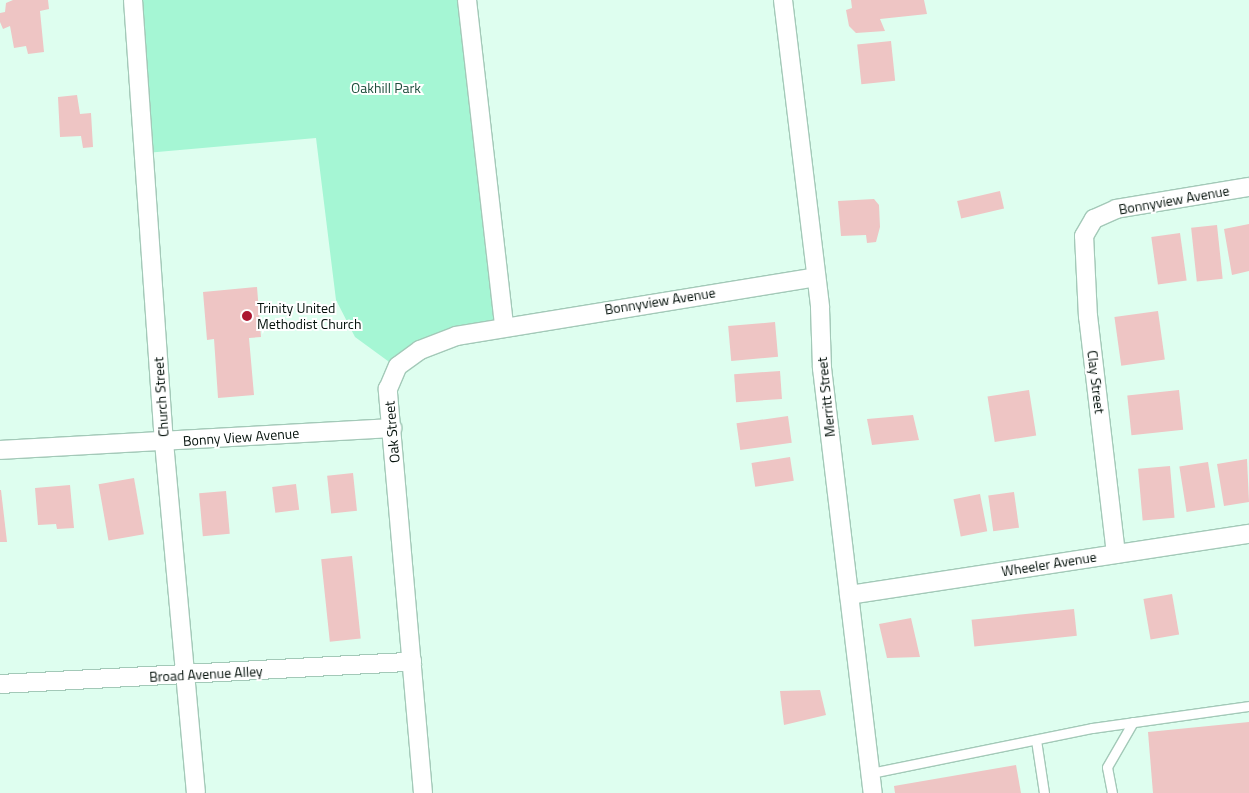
<!DOCTYPE html>
<style>
body{margin:0}
#map{position:relative;width:1249px;height:793px;overflow:hidden;background:#defeef;font-family:"Titillium Web",sans-serif}
div>[style]{position:absolute}
[style*='--x']{left:calc(var(--x)*1px);top:calc(var(--y)*1px);width:calc(var(--w)*1px);rotate:calc(var(--a)*1deg)}
.green>*{inset:0;background:#a5f6d4}
.building>*{inset:0;background:#eec5c4;transform-origin:0 0}
.roads{filter:drop-shadow(1px 0 #a3c9b8) drop-shadow(-1px 0 #a3c9b8) drop-shadow(0 1px #a3c9b8) drop-shadow(0 -1px #a3c9b8)}
.service>*{height:9px;margin:-4.5px;padding:0 4.5px;transform-origin:4.5px;border-radius:4.5px;background:#fff}
.minor>*{height:18px;margin:-9px;padding:0 9px;transform-origin:9px;border-radius:9px;background:#fff}
.dots>*{width:14px;height:14px;translate:-50% -50%;box-sizing:border-box;border:2px solid #fff;border-radius:50%}
span{translate:-50% -50%;white-space:nowrap;text-align:center;line-height:1.15;-webkit-text-stroke:4px #fff;paint-order:stroke}
.park-label{font-size:14px;color:#1d4d3b}
.street-label{font-size:14px;color:#03100a}
.poi-label{font-size:14px;color:#03100a}
.left{translate:0 -50%;text-align:left}
</style>
<div id="map">
<div class="green">
<i style="clip-path:polygon(136px 0,464px 0,499px 321px,392px 364px,355px 337px,336px 300px,316px 138px,146px 153px)"></i>
</div>
<div class="building">
<i style="clip-path:polygon(13px 0,48px 0,49px 9px,40px 11px,44px 52px,28px 54px,26px 46px,14px 48px,10px 26px,3px 29px,0 22px,0 13px,5px 12px,6px 3px)"></i>
<i style="clip-path:polygon(851px 0,924px 0,927px 14px,880px 19px,885px 31px,856px 33px,849px 26px,846px 10px,852px 8px)"></i>
<i style="left:891px;top:41px;width:40px;height:34px;rotate:84deg"></i>
<i style="clip-path:polygon(77px 95px,80px 114px,91px 113px,93px 147px,83px 148px,81px 136px,60px 137px,58px 97px)"></i>
<i style="left:1000px;top:191px;width:18px;height:44px;rotate:77deg"></i>
<i style="clip-path:polygon(874px 199px,879px 205px,880px 227px,876px 242px,867px 243px,866px 235px,841px 236px,838px 201px)"></i>
<i style="clip-path:polygon(1249px 224px,1249px 271px,1232px 275px,1224px 229px)"></i>
<i style="left:1217px;top:225px;width:54px;height:26px;rotate:84deg"></i>
<i style="left:1180px;top:233px;width:48px;height:29px;rotate:82deg"></i>
<i style="clip-path:polygon(257px 287px,261px 337px,249px 338px,254px 395px,218px 398px,214px 339px,207px 340px,203px 292px)"></i>
<i style="left:1158px;top:311px;width:49px;height:44px;rotate:82deg"></i>
<i style="left:775px;top:322px;width:35px;height:47px;rotate:85deg"></i>
<i style="left:780px;top:371px;width:28px;height:46px;rotate:86deg"></i>
<i style="left:1029px;top:390px;width:46px;height:42px;rotate:81deg"></i>
<i style="left:1179px;top:390px;width:40px;height:52px;rotate:84deg"></i>
<i style="clip-path:polygon(913px 415px,919px 440px,872px 445px,867px 419px)"></i>
<i style="left:788px;top:416px;width:27px;height:52px;rotate:82deg"></i>
<i style="left:790px;top:457px;width:24px;height:39px;rotate:81deg"></i>
<i style="clip-path:polygon(1247px 459px,1249px 502px,1224px 506px,1217px 464px)"></i>
<i style="left:1208px;top:462px;width:46px;height:29px;rotate:81deg"></i>
<i style="left:1170px;top:466px;width:52px;height:32px;rotate:85deg"></i>
<i style="left:353px;top:473px;width:38px;height:26px;rotate:84deg"></i>
<i style="left:134px;top:478px;width:57px;height:36px;rotate:80deg"></i>
<i style="left:296px;top:484px;width:26px;height:24px;rotate:83deg"></i>
<i style="clip-path:polygon(70px 485px,74px 528px,57px 529px,56px 524px,38px 525px,35px 488px)"></i>
<i style="clip-path:polygon(0 490px,1px 490px,7px 542px,0 542px)"></i>
<i style="left:226px;top:491px;width:43px;height:27px;rotate:85deg"></i>
<i style="left:1014px;top:492px;width:36px;height:26px;rotate:82deg"></i>
<i style="left:980px;top:494px;width:38px;height:27px;rotate:79deg"></i>
<i style="left:352px;top:556px;width:83px;height:31px;rotate:84deg"></i>
<i style="left:1172px;top:594px;width:41px;height:29px;rotate:80deg"></i>
<i style="left:1074px;top:609px;width:27px;height:103px;rotate:84deg"></i>
<i style="clip-path:polygon(911px 618px,920px 657px,887px 658px,879px 624px)"></i>
<i style="clip-path:polygon(820px 690px,826px 715px,784px 725px,780px 691px)"></i>
<i style="clip-path:polygon(1249px 722px,1249px 793px,1153px 793px,1148px 732px)"></i>
<i style="clip-path:polygon(1016px 765px,1021px 793px,895px 793px,894px 786px)"></i>
</div>
<div class="roads">
<div class="service">
<i style="--x:1036;--y:740;--w:54;--a:81.4"></i>
<i style="--x:871;--y:773;--w:226;--a:-11.5"></i>
<i style="--x:1092;--y:728;--w:159;--a:-8"></i>
<i style="--x:1112;--y:793;--w:26;--a:-101"></i>
<i style="--x:1107;--y:767;--w:52;--a:-60"></i>
</div>
<div class="minor">
<i style="--x:133;--y:0;--w:443;--a:86"></i>
<i style="--x:164;--y:442;--w:352;--a:84.8"></i>
<i style="--x:467;--y:0;--w:329;--a:83.5"></i>
<i style="--x:783;--y:0;--w:310;--a:83.1"></i>
<i style="--x:820;--y:308;--w:60;--a:88.1"></i>
<i style="--x:822;--y:368;--w:428;--a:83.2"></i>
<i style="--x:0;--y:450;--w:393;--a:-3.2"></i>
<i style="--x:1116;--y:554;--w:239;--a:-96.7"></i>
<i style="--x:1088;--y:317;--w:81;--a:-92.8"></i>
<i style="--x:1084;--y:236;--w:20;--a:-60"></i>
<i style="--x:1094;--y:219;--w:24;--a:-24"></i>
<i style="--x:1116;--y:209;--w:135;--a:-9.4"></i>
<i style="--x:849;--y:595;--w:405;--a:-8.7"></i>
<i style="--x:0;--y:684;--w:413;--a:-3.1"></i>
<i style="--x:423;--y:793;--w:406;--a:-95"></i>
<i style="--x:388;--y:389;--w:25;--a:-67"></i>
<i style="--x:398;--y:366;--w:27;--a:-36"></i>
<i style="--x:420;--y:350;--w:39;--a:-21"></i>
<i style="--x:456;--y:336;--w:365;--a:-9.3"></i>
</div>
</div>
<div class="dots">
<i style="left:247px;top:316px;background:#ac1731"></i>
</div>
<div class="park-label">
<span style="left:386px;top:88px">Oakhill Park</span>
</div>
<div class="street-label">
<span style="left:1174px;top:200px;rotate:-10deg">Bonnyview Avenue</span>
<span style="left:660px;top:301px;rotate:-9deg">Bonnyview Avenue</span>
<span style="left:1096px;top:382px;rotate:83deg">Clay Street</span>
<span style="left:161px;top:397px;rotate:-94deg">Church Street</span>
<span style="left:826px;top:397px;rotate:-96deg">Merritt Street</span>
<span style="left:392px;top:432px;rotate:-95deg">Oak Street</span>
<span style="left:241px;top:437px;rotate:-4deg">Bonny View Avenue</span>
<span style="left:1049px;top:564px;rotate:-9deg">Wheeler Avenue</span>
<span style="left:206px;top:674px;rotate:-3deg">Broad Avenue Alley</span>
</div>
<div class="poi-label">
<span class="left" style="left:257px;top:316px">Trinity United<br>Methodist Church</span>
</div>
</div>
